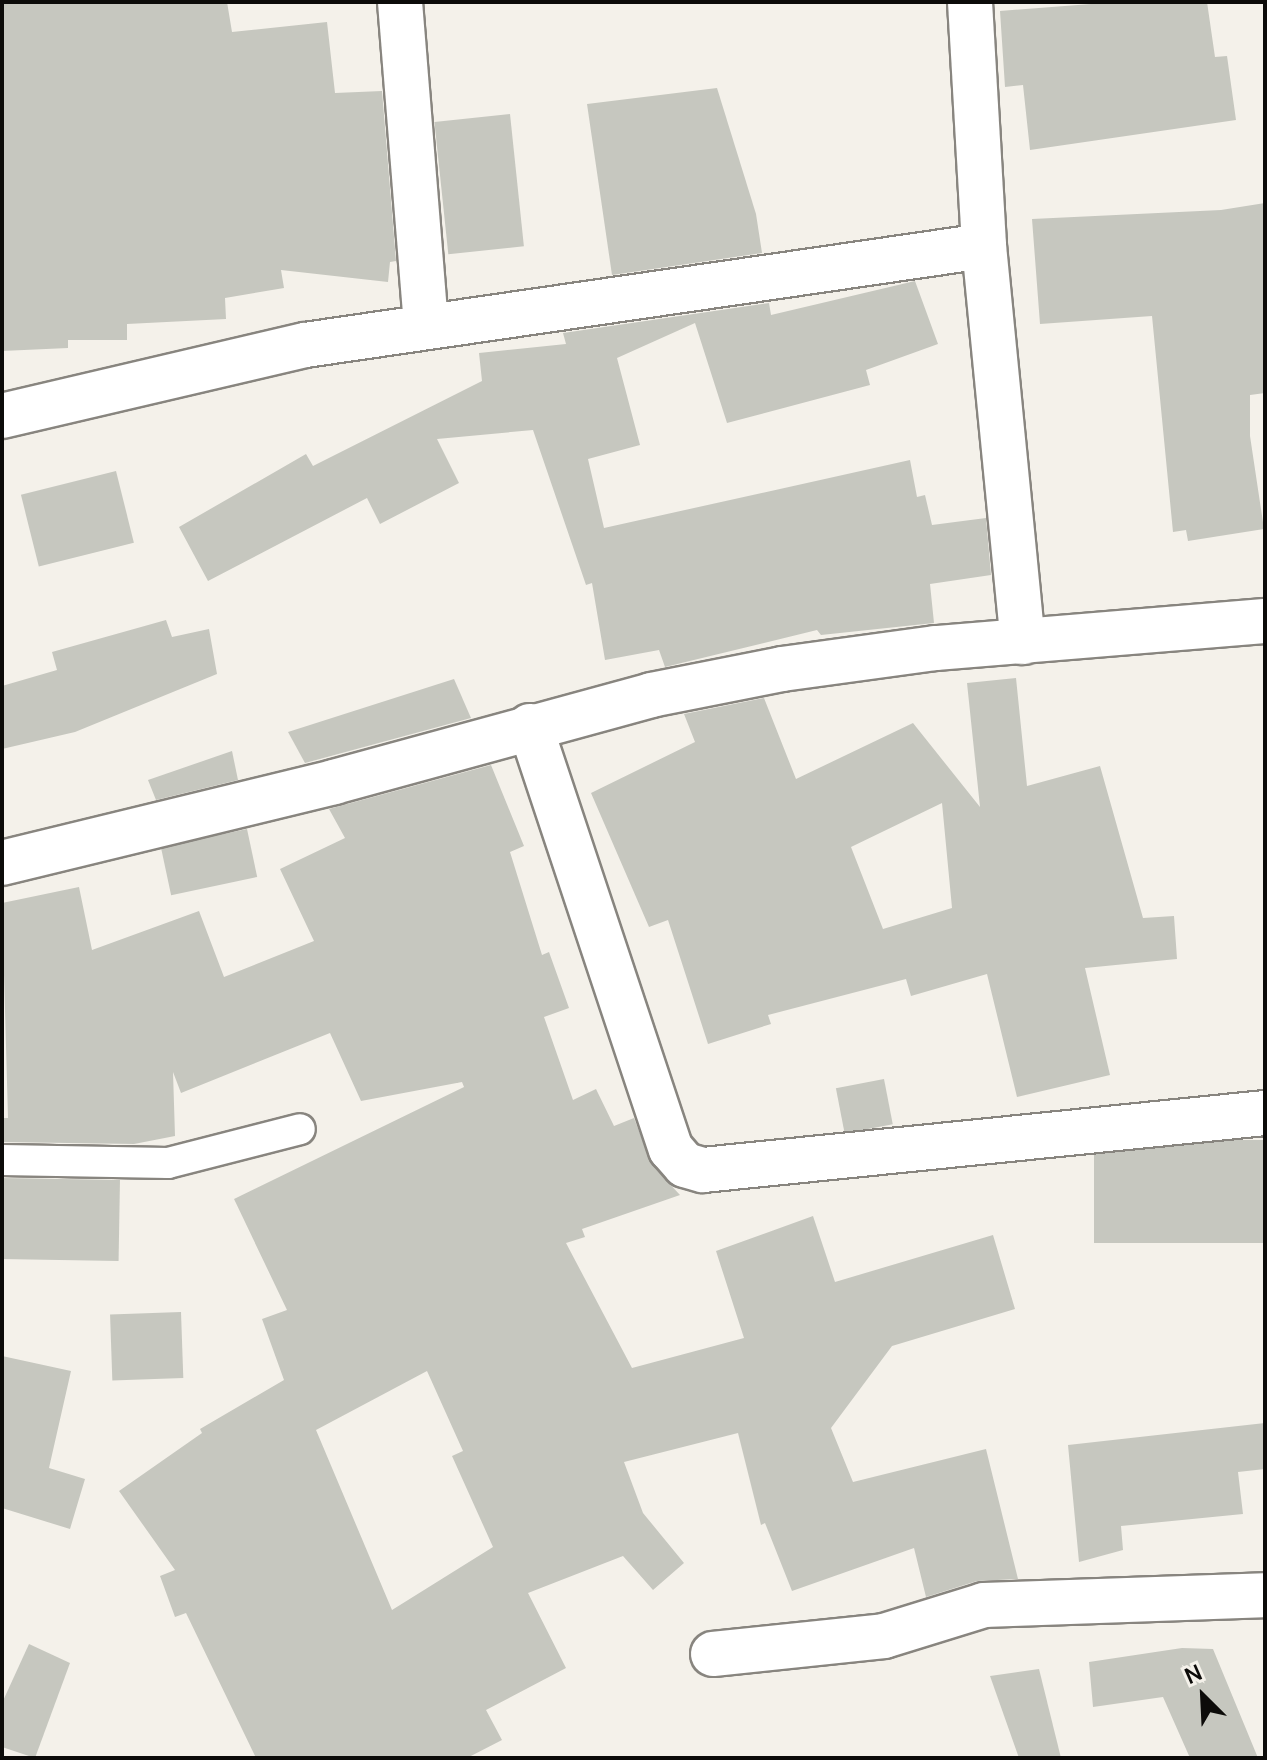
<!DOCTYPE html>
<style>
body{margin:0}
#map{position:relative;width:1267px;height:1760px;overflow:hidden;background:#f4f1ea;font-family:Manrope,sans-serif}
div>[style]{position:absolute}
[style*='--x']{left:calc(var(--x)*1px);top:calc(var(--y)*1px);width:calc(var(--w)*1px);rotate:calc(var(--a)*1deg)}
.building>*{inset:0;background:#c6c7bf;transform-origin:0 0}
.roads{filter:drop-shadow(2px 0 #88857f) drop-shadow(-2px 0 #88857f) drop-shadow(0 2px #88857f) drop-shadow(0 -2px #88857f)}
.lane>*{height:30px;margin:-15px;padding:0 15px;transform-origin:15px;border-radius:15px;background:#fff}
.street>*{height:44px;margin:-22px;padding:0 22px;transform-origin:22px;border-radius:22px;background:#fff}
span{translate:-50% -50%;white-space:nowrap;text-align:center;line-height:1.15;-webkit-text-stroke:8px #f4f1ea;paint-order:stroke}
.frame{position:absolute;inset:0;border:4px solid #0c0b09;pointer-events:none}
.north{position:absolute;left:1163px;top:1656px;width:80px;height:80px;-webkit-text-stroke:6px #f4f1ea;paint-order:stroke;rotate:336deg;font-size:22px;font-weight:700;line-height:32px;text-align:center;color:#0c0b09}
.north::after{content:'';display:block;margin:auto;width:28px;height:36px;background:#0c0b09;clip-path:polygon(50% 0,100% 100%,50% 72%,0 100%)}
</style>
<div id="map">
<div class="building">
<i style="clip-path:polygon(2px 2px,227px 2px,232px 32px,327px 22px,335px 93px,382px 91px,396px 261px,390px 262px,388px 282px,281px 270px,284px 288px,225px 298px,226px 319px,127px 324px,127px 340px,68px 340px,68px 348px,2px 351px)"></i>
<i style="clip-path:polygon(1117px 2px,1207px 2px,1215px 57px,1227px 56px,1236px 120px,1030px 150px,1023px 85px,1005px 87px,1000px 11px)"></i>
<i style="clip-path:polygon(717px 88px,756px 214px,762px 253px,612px 275px,587px 104px)"></i>
<i style="left:510px;top:114px;width:133px;height:76px;rotate:84deg"></i>
<i style="clip-path:polygon(1265px 203px,1265px 393px,1250px 395px,1250px 436px,1264px 529px,1188px 541px,1186px 530px,1173px 532px,1152px 316px,1040px 324px,1032px 219px,1221px 210px)"></i>
<i style="clip-path:polygon(915px 281px,938px 344px,866px 370px,870px 385px,727px 423px,695px 323px,617px 358px,640px 445px,588px 459px,604px 528px,910px 460px,917px 497px,925px 495px,932px 525px,986px 518px,991px 575px,930px 584px,934px 623px,821px 635px,817px 630px,665px 667px,659px 650px,605px 660px,592px 583px,586px 585px,533px 430px,437px 439px,459px 483px,380px 524px,367px 498px,208px 581px,179px 527px,306px 454px,313px 466px,482px 381px,479px 353px,566px 344px,563px 333px,769px 303px,771px 315px)"></i>
<i style="left:116px;top:471px;width:74px;height:98px;rotate:76deg"></i>
<i style="clip-path:polygon(166px 620px,172px 637px,209px 629px,217px 674px,75px 732px,2px 749px,2px 686px,57px 670px,52px 652px)"></i>
<i style="clip-path:polygon(evenodd,1016px 678px,1027px 786px,1100px 766px,1143px 918px,1174px 916px,1177px 959px,1085px 968px,1110px 1075px,1017px 1097px,987px 974px,911px 996px,906px 979px,768px 1015px,771px 1024px,708px 1044px,668px 920px,649px 927px,591px 793px,695px 742px,684px 714px,764px 698px,796px 779px,913px 723px,980px 807px,967px 683px,1016px 678px,942px 803px,952px 908px,883px 929px,851px 847px,942px 803px)"></i>
<i style="clip-path:polygon(454px 679px,471px 718px,305px 763px,288px 732px)"></i>
<i style="clip-path:polygon(232px 751px,238px 780px,156px 800px,148px 780px)"></i>
<i style="clip-path:polygon(evenodd,491px 765px,524px 846px,510px 852px,542px 955px,549px 952px,569px 1008px,544px 1017px,573px 1100px,596px 1089px,614px 1126px,634px 1118px,652px 1165px,680px 1195px,582px 1229px,585px 1237px,566px 1243px,632px 1368px,744px 1338px,716px 1251px,813px 1216px,835px 1282px,993px 1235px,1015px 1309px,892px 1346px,831px 1428px,853px 1482px,986px 1449px,1018px 1579px,977px 1581px,926px 1597px,914px 1548px,792px 1591px,765px 1523px,761px 1525px,738px 1433px,624px 1462px,643px 1513px,684px 1563px,653px 1590px,623px 1556px,528px 1593px,566px 1668px,486px 1710px,502px 1740px,467px 1758px,256px 1758px,186px 1613px,175px 1617px,160px 1576px,175px 1570px,119px 1491px,202px 1433px,200px 1429px,284px 1380px,262px 1319px,287px 1310px,234px 1199px,464px 1087px,462px 1082px,361px 1101px,330px 1033px,181px 1093px,173px 1072px,175px 1136px,134px 1144px,2px 1142px,2px 1118px,8px 1118px,2px 903px,79px 887px,92px 950px,199px 911px,224px 977px,314px 941px,280px 869px,345px 838px,329px 809px,491px 765px,427px 1371px,463px 1451px,452px 1456px,493px 1547px,392px 1610px,316px 1430px,427px 1371px)"></i>
<i style="left:247px;top:829px;width:49px;height:88px;rotate:78deg"></i>
<i style="left:884px;top:1079px;width:46px;height:49px;rotate:79deg"></i>
<i style="left:1265px;top:1140px;width:103px;height:171px;rotate:90deg"></i>
<i style="left:2px;top:1178px;width:118px;height:81px;rotate:1deg"></i>
<i style="left:181px;top:1312px;width:66px;height:71px;rotate:88deg"></i>
<i style="clip-path:polygon(2px 1356px,71px 1371px,49px 1468px,85px 1479px,70px 1529px,2px 1508px)"></i>
<i style="clip-path:polygon(1265px 1423px,1265px 1469px,1238px 1472px,1243px 1514px,1121px 1526px,1123px 1550px,1079px 1562px,1068px 1445px)"></i>
<i style="clip-path:polygon(29px 1644px,70px 1663px,35px 1758px,2px 1747px,2px 1703px)"></i>
<i style="clip-path:polygon(1182px 1648px,1213px 1649px,1258px 1758px,1190px 1758px,1163px 1697px,1093px 1707px,1089px 1662px)"></i>
<i style="clip-path:polygon(1039px 1669px,1061px 1758px,1019px 1758px,990px 1676px)"></i>
</div>
<div class="roads">
<div class="lane">
<i style="--x:2;--y:1160;--w:166;--a:1"></i>
<i style="--x:168;--y:1163;--w:136;--a:-14.4"></i>
</div>
<div class="street">
<i style="--x:400;--y:2;--w:326;--a:85.4"></i>
<i style="--x:970;--y:2;--w:244;--a:86.7"></i>
<i style="--x:984;--y:246;--w:398;--a:84.4"></i>
<i style="--x:2;--y:416;--w:311;--a:-13.2"></i>
<i style="--x:305;--y:345;--w:686;--a:-8.3"></i>
<i style="--x:530;--y:726;--w:446;--a:71.6"></i>
<i style="--x:671;--y:1149;--w:21;--a:49"></i>
<i style="--x:685;--y:1165;--w:19;--a:16"></i>
<i style="--x:703;--y:1170;--w:565;--a:-5.79"></i>
<i style="--x:2;--y:863;--w:342;--a:-13.7"></i>
<i style="--x:334;--y:782;--w:329;--a:-15.3"></i>
<i style="--x:651;--y:695;--w:134;--a:-11.2"></i>
<i style="--x:782;--y:669;--w:155;--a:-7.8"></i>
<i style="--x:936;--y:648;--w:330;--a:-4.7"></i>
<i style="--x:713;--y:1654;--w:172;--a:-6"></i>
<i style="--x:884;--y:1636;--w:105;--a:-17.2"></i>
<i style="--x:984;--y:1605;--w:281;--a:-2"></i>
</div>
</div>
<div class="frame"></div>
<div class="north">N</div>
</div>
